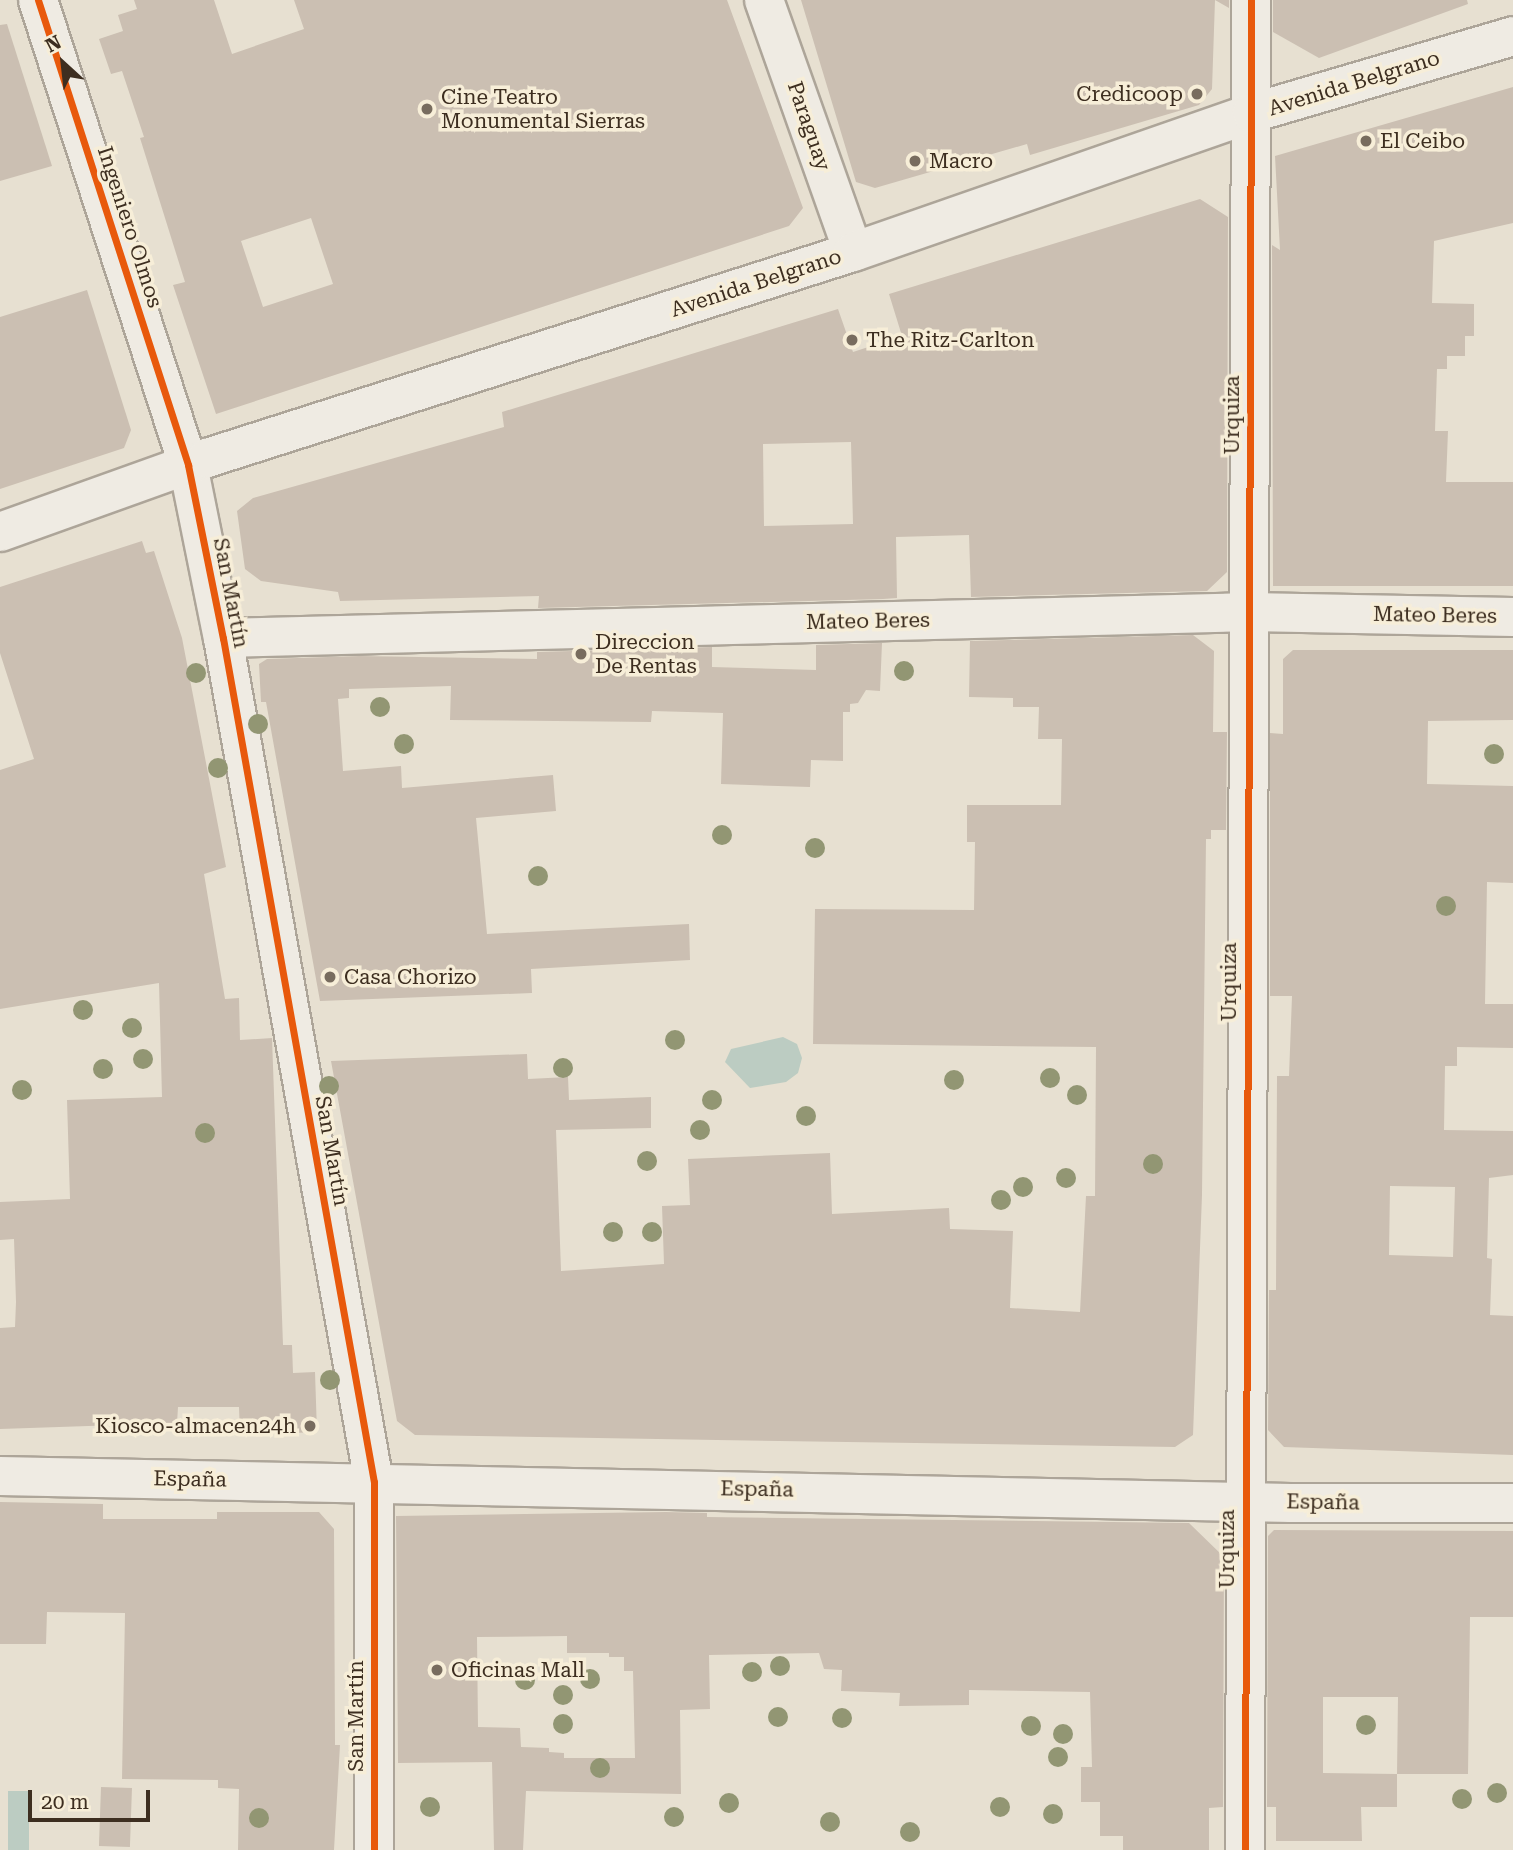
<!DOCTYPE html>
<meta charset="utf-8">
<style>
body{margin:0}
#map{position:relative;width:1513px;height:1850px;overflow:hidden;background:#e7e0d1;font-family:"Roboto Serif",serif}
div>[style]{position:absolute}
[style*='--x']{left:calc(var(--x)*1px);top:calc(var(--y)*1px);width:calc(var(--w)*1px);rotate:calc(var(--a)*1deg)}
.water>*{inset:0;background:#bcccc2;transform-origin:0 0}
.building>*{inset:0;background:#cbbfb2;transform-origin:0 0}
.roads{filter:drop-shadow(2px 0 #ada599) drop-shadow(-2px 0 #ada599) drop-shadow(0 2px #ada599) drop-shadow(0 -2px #ada599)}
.street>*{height:38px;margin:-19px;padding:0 19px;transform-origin:19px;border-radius:19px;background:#efebe3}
.secondary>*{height:38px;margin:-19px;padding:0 19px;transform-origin:19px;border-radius:19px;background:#efebe3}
.cycleway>*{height:7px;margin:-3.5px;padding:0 3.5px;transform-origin:3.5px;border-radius:3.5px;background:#e8590c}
.trees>*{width:20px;height:20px;margin:-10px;border-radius:50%;background:#929673}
.dots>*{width:19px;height:19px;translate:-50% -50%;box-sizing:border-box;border:4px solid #f7eed8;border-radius:50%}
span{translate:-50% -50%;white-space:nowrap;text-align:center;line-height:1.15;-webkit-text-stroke:7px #f7eed8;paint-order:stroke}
.street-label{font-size:21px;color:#3d2e20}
.poi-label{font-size:21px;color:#3d2e20}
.right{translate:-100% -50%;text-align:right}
.left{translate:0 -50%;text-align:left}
.north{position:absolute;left:28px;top:28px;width:70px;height:70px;-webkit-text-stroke:5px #f7eed8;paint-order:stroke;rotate:333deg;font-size:19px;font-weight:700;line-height:28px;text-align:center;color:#3d2e20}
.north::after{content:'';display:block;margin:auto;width:24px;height:32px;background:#3d2e20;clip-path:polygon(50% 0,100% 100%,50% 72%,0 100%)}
.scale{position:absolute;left:28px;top:1790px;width:122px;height:32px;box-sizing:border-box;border:4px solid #3d2e20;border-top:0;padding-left:9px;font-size:21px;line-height:24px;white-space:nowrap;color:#3d2e20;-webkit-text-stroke:5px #f7eed8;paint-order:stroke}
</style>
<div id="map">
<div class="water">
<i style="clip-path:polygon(783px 1037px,797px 1044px,802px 1058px,798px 1073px,786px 1082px,750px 1088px,725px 1062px,731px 1049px)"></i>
<i style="left:8px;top:1791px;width:21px;height:59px"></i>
</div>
<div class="building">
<i style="clip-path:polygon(evenodd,134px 0,214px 0,232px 54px,304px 29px,294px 0,727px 0,803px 208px,789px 226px,216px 414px,173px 285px,185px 282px,140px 138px,144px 137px,122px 71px,111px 74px,99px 39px,123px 31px,118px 15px,137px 9px,134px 0,311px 218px,333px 284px,263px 307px,241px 241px,311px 218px)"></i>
<i style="clip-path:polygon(801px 0,1229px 0,1229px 8px,1215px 0,1212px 89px,1199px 105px,1030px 155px,1027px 144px,875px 188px,856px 182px)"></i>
<i style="clip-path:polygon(1273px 0,1467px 0,1468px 4px,1319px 58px,1273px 32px)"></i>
<i style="clip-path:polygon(7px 24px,52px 166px,0 181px,0 25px)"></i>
<i style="clip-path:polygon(1513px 87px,1513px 223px,1434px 241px,1432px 303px,1474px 304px,1474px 336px,1465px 336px,1465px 356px,1447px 356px,1447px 369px,1437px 369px,1435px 431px,1448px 431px,1446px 482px,1513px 482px,1513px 586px,1273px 586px,1272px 245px,1280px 250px,1275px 156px)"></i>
<i style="clip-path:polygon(evenodd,1200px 199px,1228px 217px,1227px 572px,1207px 591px,971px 597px,969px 535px,896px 537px,897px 598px,883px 599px,538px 608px,539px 596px,340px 601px,338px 592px,261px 581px,245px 569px,237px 511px,253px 498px,504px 427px,502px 412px,838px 309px,853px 352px,902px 336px,889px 294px,1200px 199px,851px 442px,853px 524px,764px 526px,763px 444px,851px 442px)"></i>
<i style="clip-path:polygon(87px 290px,131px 430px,124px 448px,0 489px,0 317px)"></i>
<i style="clip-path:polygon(142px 541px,146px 553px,154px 551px,182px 638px,226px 867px,204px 874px,225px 999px,239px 998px,240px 1040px,272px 1038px,283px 1345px,292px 1345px,293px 1373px,315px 1372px,317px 1432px,240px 1435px,239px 1407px,178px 1407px,177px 1423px,0 1429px,0 1328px,15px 1327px,16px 1302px,14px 1239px,0 1240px,0 1202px,70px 1199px,67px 1100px,162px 1097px,159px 983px,0 1009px,0 770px,34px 759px,0 653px,0 587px)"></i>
<i style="clip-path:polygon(1193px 635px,1214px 651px,1213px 732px,1227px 732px,1226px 830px,1211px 830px,1211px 839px,1206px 839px,1202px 1195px,1193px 1435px,1175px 1447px,717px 1440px,415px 1435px,397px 1421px,331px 1061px,527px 1054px,528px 1079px,568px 1077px,569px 1100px,651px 1097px,651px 1128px,556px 1130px,561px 1271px,664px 1264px,662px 1206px,690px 1205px,688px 1159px,830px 1153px,832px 1214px,949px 1208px,950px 1229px,1013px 1231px,1010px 1308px,1080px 1312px,1086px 1196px,1095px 1196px,1096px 1047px,813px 1044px,815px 909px,974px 910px,975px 842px,967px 842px,967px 805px,1061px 805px,1062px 739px,1038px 739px,1039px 707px,1013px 707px,1013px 698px,969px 697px,970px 641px)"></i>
<i style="clip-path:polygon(882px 643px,880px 691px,866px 690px,858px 703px,850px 704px,850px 712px,843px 712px,843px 761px,811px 760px,810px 787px,721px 784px,723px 713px,652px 711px,651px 722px,450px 720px,451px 686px,349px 689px,349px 698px,338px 699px,343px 771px,401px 766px,402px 788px,553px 775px,556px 811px,476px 818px,487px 934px,689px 924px,690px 960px,531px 969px,532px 993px,320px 1001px,266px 702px,261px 702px,259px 664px,267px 659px,359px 656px,537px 659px,537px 652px,712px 647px,712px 667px,816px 670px,816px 645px)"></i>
<i style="clip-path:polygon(evenodd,1293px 650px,1513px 650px,1513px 720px,1428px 721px,1427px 784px,1513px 786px,1513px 883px,1487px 882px,1485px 1004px,1513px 1004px,1513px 1048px,1457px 1047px,1457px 1066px,1445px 1066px,1444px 1130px,1513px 1131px,1513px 1175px,1489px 1178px,1487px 1258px,1492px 1259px,1490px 1315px,1513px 1316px,1513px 1455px,1284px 1447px,1268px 1430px,1269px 1290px,1276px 1290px,1277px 1076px,1289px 1076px,1292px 996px,1270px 996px,1270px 733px,1283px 734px,1283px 659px,1293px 650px,1390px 1186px,1455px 1187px,1453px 1257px,1389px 1255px,1390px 1186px)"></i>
<i style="clip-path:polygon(0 1502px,103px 1504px,103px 1519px,217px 1519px,217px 1512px,319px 1512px,334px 1529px,335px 1745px,340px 1745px,334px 1850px,238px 1850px,239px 1789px,218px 1788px,218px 1780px,122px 1779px,125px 1613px,47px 1612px,46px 1644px,0 1644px)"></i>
<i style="clip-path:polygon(evenodd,666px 1512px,707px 1513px,707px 1517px,1189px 1523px,1224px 1557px,1223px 1807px,1209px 1808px,1209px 1850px,1123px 1850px,1123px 1836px,1100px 1836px,1100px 1802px,1081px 1802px,1081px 1767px,1092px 1767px,1090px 1692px,969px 1690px,969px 1705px,899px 1706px,900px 1693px,841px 1691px,842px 1670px,824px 1669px,819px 1653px,709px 1655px,710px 1709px,680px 1710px,681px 1794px,526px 1791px,523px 1850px,494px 1850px,492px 1762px,398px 1763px,396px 1516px,666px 1512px,567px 1636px,567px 1653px,609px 1653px,609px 1657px,624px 1657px,624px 1671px,633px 1671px,635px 1758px,564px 1758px,564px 1753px,549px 1752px,549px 1748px,521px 1747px,520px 1728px,478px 1727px,477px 1637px,567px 1636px)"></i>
<i style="clip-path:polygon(evenodd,1274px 1530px,1513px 1531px,1513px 1617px,1470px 1617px,1468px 1774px,1397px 1774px,1397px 1807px,1361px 1807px,1362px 1841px,1276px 1841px,1276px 1807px,1267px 1807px,1268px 1536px,1274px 1530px,1323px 1697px,1398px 1697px,1397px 1774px,1323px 1773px,1323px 1697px)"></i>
<i style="left:101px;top:1787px;width:31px;height:59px;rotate:2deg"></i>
</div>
<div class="roads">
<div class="street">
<i style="--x:38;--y:0;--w:489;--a:72.1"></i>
<i style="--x:188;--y:465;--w:177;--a:78.6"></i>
<i style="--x:223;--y:638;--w:857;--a:79.86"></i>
<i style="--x:374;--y:1482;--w:368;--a:90"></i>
<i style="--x:764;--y:0;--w:267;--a:70.5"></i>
<i style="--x:223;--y:638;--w:1026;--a:-1.45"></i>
<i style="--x:1249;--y:612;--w:264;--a:1.1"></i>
<i style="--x:1245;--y:1850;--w:1850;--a:-89.81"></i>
</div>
<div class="secondary">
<i style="--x:0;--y:532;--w:220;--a:-19.7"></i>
<i style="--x:207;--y:458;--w:678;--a:-17.69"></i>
<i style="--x:853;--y:252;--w:423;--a:-19.2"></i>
<i style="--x:1252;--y:113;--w:272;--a:-16.4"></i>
<i style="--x:0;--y:1476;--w:1291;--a:1.2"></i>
<i style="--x:1291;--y:1503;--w:222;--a:0"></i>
</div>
</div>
<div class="cycleway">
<i style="--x:38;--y:0;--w:489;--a:72.1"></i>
<i style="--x:188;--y:465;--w:177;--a:78.6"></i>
<i style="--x:223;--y:638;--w:857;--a:79.86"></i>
<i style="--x:374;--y:1482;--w:368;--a:90"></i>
<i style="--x:1245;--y:1850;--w:1850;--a:-89.81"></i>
</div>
<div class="trees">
<i style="left:904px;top:671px"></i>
<i style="left:196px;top:673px"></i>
<i style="left:380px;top:707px"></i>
<i style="left:258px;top:724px"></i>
<i style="left:404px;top:744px"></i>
<i style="left:1494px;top:754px"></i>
<i style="left:218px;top:768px"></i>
<i style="left:722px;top:835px"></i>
<i style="left:815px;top:848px"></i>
<i style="left:538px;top:876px"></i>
<i style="left:1446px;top:906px"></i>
<i style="left:83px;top:1010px"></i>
<i style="left:132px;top:1028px"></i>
<i style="left:675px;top:1040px"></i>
<i style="left:143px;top:1059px"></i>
<i style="left:563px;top:1068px"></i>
<i style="left:103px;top:1069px"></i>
<i style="left:1050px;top:1078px"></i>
<i style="left:954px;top:1080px"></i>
<i style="left:329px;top:1086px"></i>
<i style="left:22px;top:1090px"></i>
<i style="left:1077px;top:1095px"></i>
<i style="left:712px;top:1100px"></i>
<i style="left:806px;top:1116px"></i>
<i style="left:700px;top:1130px"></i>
<i style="left:205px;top:1133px"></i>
<i style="left:647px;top:1161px"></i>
<i style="left:1153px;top:1164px"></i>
<i style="left:1066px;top:1178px"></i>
<i style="left:1023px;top:1187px"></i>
<i style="left:1001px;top:1200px"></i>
<i style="left:613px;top:1232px"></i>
<i style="left:652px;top:1232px"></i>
<i style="left:330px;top:1380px"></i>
<i style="left:780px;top:1666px"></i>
<i style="left:752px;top:1672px"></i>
<i style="left:590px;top:1679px"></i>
<i style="left:525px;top:1680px"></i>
<i style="left:563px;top:1695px"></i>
<i style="left:778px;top:1717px"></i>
<i style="left:842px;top:1718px"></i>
<i style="left:563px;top:1724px"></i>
<i style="left:1366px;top:1725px"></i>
<i style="left:1031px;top:1726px"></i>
<i style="left:1063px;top:1734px"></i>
<i style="left:1058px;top:1757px"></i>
<i style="left:600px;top:1768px"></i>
<i style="left:1497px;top:1793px"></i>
<i style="left:1462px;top:1799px"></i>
<i style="left:729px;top:1803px"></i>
<i style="left:430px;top:1807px"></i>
<i style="left:1000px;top:1807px"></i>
<i style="left:1053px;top:1814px"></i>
<i style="left:674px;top:1817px"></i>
<i style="left:259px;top:1818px"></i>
<i style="left:830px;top:1822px"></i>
<i style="left:910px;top:1832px"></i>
</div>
<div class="dots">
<i style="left:1197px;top:94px;background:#786c5e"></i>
<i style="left:427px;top:109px;background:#786c5e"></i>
<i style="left:1366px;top:141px;background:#786c5e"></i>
<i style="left:915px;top:161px;background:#786c5e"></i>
<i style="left:852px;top:340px;background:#786c5e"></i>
<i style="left:581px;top:654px;background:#786c5e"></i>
<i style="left:330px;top:977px;background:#786c5e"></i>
<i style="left:310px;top:1426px;background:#786c5e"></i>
<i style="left:437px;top:1670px;background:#786c5e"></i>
</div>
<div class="street-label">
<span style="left:1354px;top:83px;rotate:-17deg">Avenida Belgrano</span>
<span style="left:809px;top:126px;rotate:71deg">Paraguay</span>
<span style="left:130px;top:227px;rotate:72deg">Ingeniero Olmos</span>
<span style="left:756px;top:283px;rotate:-18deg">Avenida Belgrano</span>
<span style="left:1232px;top:415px;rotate:-90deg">Urquiza</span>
<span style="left:231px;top:593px;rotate:79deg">San Martín</span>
<span style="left:1435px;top:615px;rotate:1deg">Mateo Beres</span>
<span style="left:868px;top:621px;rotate:-1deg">Mateo Beres</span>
<span style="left:1229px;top:982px;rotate:-90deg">Urquiza</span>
<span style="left:332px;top:1151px;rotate:80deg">San Martín</span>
<span style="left:190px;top:1479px;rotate:1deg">España</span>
<span style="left:757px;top:1489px;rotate:1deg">España</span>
<span style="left:1323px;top:1502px;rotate:1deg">España</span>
<span style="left:1227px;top:1549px;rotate:-90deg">Urquiza</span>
<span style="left:356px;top:1716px;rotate:-90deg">San Martín</span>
</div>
<div class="poi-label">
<span class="right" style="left:1183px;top:94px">Credicoop</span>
<span class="left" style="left:441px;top:109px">Cine Teatro<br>Monumental Sierras</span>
<span class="left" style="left:1380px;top:141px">El Ceibo</span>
<span class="left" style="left:929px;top:161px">Macro</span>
<span class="left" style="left:866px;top:340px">The Ritz-Carlton</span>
<span class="left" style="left:595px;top:654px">Direccion<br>De Rentas</span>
<span class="left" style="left:344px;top:977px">Casa Chorizo</span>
<span class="right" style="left:296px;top:1426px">Kiosco-almacen24h</span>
<span class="left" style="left:451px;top:1670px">Oficinas Mall</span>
</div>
<div class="north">N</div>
<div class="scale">20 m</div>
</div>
